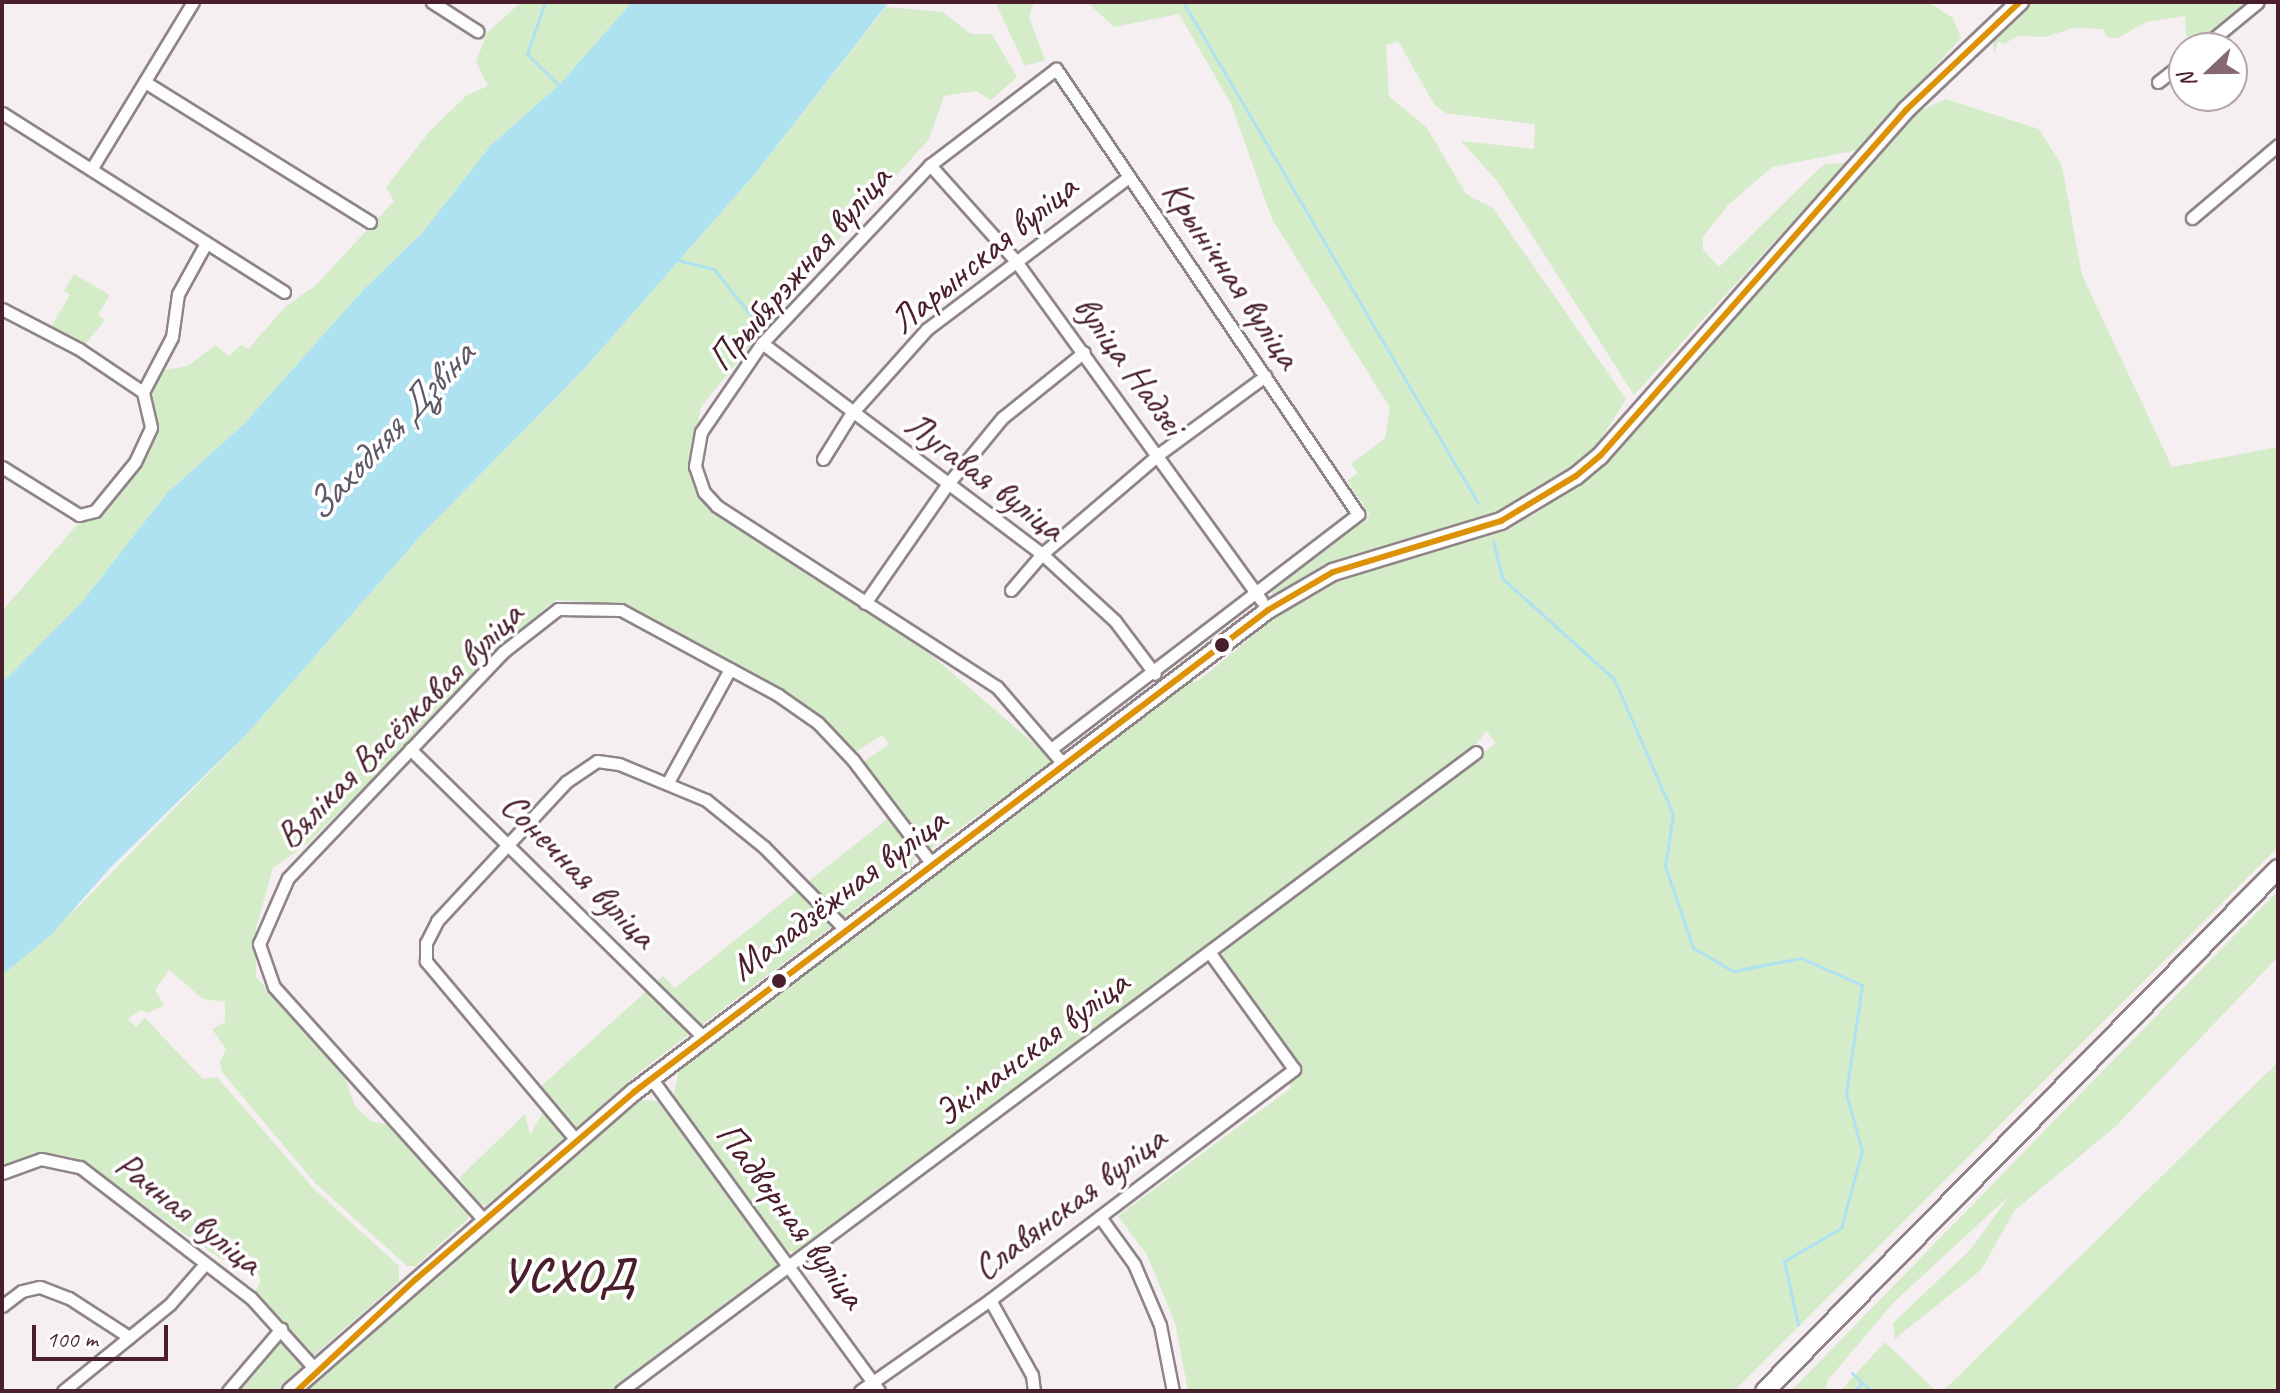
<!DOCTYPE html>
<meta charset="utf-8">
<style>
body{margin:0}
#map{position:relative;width:2280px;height:1393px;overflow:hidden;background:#f5eff2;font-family:Caveat,sans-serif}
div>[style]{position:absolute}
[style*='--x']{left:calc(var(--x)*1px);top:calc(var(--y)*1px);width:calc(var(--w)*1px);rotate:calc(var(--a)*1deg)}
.green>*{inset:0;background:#d5ecc9}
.water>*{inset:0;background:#aee2f1}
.stream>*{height:3px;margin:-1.5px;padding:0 1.5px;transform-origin:1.5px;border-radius:1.5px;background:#aee2f1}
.roads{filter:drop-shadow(2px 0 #8f8488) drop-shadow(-2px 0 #8f8488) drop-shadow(0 2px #8f8488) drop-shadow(0 -2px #8f8488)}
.minor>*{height:11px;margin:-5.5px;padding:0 5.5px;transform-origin:5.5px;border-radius:5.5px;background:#fefdfd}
.secondary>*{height:16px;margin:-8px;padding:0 8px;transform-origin:8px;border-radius:8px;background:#fefdfd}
.primary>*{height:18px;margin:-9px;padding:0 9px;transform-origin:9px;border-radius:9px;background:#fefdfd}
.bus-1>*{height:6px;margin:-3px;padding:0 3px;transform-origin:3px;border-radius:3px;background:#dd9206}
.dots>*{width:22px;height:22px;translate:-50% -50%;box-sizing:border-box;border:4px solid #fff;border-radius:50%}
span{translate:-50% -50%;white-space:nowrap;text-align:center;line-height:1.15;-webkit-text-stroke:7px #fff;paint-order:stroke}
.street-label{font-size:38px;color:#4a1f2b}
.water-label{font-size:40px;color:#5f5866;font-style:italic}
.district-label{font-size:46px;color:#4a1f2b;font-weight:700;letter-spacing:2px}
.frame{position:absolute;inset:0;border:4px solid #4a1f2b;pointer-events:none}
.north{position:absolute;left:2168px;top:32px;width:80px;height:80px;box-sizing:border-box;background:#fff;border:2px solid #b7a5aa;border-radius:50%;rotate:248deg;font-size:22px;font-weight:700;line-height:32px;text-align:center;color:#4a1f2b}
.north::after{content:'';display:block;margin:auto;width:28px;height:36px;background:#866871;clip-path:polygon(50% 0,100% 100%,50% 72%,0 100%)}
.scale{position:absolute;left:32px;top:1325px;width:136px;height:36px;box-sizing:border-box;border:4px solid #4a1f2b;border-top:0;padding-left:10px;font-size:24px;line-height:28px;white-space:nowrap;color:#4a1f2b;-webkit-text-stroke:6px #fff;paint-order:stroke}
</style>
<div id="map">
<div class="green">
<i style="clip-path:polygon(521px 2px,632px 2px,559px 85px,491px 145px,422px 233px,364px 289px,245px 423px,167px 493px,82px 602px,2px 683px,2px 611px,82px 519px,96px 516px,141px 464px,158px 426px,150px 394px,158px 371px,188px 366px,215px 345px,229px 356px,241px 345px,248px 349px,286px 306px,315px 286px,394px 201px,386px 187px,430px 131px,467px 95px,488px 86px,476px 62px,487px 33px)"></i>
<i style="clip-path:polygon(995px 2px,1034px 2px,1029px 17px,1045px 60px,1025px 66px)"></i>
<i style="clip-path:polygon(1087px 2px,1928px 2px,1953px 18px,1961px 38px,1859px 150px,1772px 167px,1729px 204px,1703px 237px,1703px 250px,1719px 267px,1824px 164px,1846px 163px,1634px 395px,1498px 182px,1461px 141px,1534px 149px,1535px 124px,1446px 113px,1434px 104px,1398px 41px,1386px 45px,1389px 96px,1427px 128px,1466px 194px,1493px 208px,1626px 399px,1594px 450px,1571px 471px,1522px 500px,1468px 525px,1323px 565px,1273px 596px,1270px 590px,1370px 515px,1347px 481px,1358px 473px,1351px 464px,1385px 438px,1390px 408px,1272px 219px,1231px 104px,1179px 14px,1114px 27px)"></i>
<i style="clip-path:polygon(2032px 2px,2253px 2px,2196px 48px,2186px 48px,2193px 40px,2186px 36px,2185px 16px,2146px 22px,2118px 38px,2108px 38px,2103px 29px,2074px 28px,2044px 37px,2019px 36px,2003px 44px,1998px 41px,1994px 54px,1993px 38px)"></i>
<i style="clip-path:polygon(886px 7px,943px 12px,971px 34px,992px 34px,1017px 77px,991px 100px,976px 91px,944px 96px,929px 139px,809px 273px,701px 407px,689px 468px,699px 496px,721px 516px,915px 641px,1046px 754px,1050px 751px,1054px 762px,930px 849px,863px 762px,889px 744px,882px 735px,854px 753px,708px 651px,623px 604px,556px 600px,545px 608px,307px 844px,273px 868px,256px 928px,256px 977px,343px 1072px,355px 1106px,371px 1121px,390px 1125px,468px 1211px,468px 1219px,416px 1266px,407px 1266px,315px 1183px,222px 1072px,220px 1062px,226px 1049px,212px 1029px,225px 1022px,225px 1002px,203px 999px,169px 970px,155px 990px,164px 1005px,149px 1013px,140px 1010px,128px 1019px,136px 1027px,145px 1018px,203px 1079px,217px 1077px,313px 1188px,399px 1266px,399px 1281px,313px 1356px,253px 1294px,261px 1281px,251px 1256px,222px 1260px,80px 1161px,43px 1156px,2px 1170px,2px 975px,80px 905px,246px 735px,423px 533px,583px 370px,754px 175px)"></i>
<i style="clip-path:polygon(1946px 99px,2039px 129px,2062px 166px,2082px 275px,2172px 467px,2278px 447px,2278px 847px,1734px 1391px,1188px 1391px,1175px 1323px,1147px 1255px,1118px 1216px,1291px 1088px,1287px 1079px,1302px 1068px,1221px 960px,1225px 946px,1496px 743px,1486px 731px,1473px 748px,1222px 937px,795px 1252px,787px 1251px,673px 1097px,681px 1063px,1189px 682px,1198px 681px,1307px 591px,1372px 564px,1462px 542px,1533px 516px,1579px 482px,1911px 115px)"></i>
<i style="clip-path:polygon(74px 274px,110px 295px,98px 315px,105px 320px,83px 347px,48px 332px,70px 295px,64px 291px)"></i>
<i style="clip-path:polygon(891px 816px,916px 852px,911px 867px,641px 1071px,486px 1206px,478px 1202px,459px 1178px,525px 1114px,530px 1135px,543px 1113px,529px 1097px,663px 976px,675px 988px)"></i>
<i style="clip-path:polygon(2278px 891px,2278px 957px,2115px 1127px,2015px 1210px,1981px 1270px,1895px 1339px,1893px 1323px,1971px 1249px,2009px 1196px,1894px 1302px,1828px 1380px,1825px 1391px,1791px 1391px)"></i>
<i style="clip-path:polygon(2278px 1062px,2278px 1391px,1943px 1391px)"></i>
<i style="clip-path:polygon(639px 1100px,661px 1101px,779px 1256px,778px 1269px,613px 1391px,305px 1391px,455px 1255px)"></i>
<i style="clip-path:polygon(276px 1342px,284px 1342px,303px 1362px,302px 1371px,280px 1391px,235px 1391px)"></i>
<i style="clip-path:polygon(1885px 1342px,1936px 1391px,1840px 1391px)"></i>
</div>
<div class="water">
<i style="clip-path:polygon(632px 2px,889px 2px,754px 175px,583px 370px,423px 533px,246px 735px,111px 867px,51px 935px,2px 975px,2px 683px,82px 602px,167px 493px,245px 423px,364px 289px,422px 233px,491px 145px,559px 85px)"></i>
</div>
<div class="stream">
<i style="--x:545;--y:2;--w:55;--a:109.1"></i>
<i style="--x:527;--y:54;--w:46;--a:44.1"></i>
<i style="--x:1183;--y:2;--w:581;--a:59.51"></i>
<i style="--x:673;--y:259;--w:42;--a:13.7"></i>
<i style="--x:714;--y:269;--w:61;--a:51.6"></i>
<i style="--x:1493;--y:541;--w:38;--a:76"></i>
<i style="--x:1502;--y:578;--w:151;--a:42"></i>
<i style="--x:1614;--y:679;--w:147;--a:66.4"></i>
<i style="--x:1673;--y:814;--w:53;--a:98.7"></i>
<i style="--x:1665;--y:866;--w:87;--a:71.1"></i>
<i style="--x:1693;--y:948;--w:46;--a:29.9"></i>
<i style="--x:1733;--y:971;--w:69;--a:-10.8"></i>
<i style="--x:1801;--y:958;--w:67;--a:23.9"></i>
<i style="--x:1862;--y:985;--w:109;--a:98.4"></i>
<i style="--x:1846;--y:1093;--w:60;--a:74.6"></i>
<i style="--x:1862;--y:1151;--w:80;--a:105.3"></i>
<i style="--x:1841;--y:1228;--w:66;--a:149.9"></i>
<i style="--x:1784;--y:1261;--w:65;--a:77.5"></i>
<i style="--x:1852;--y:1373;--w:26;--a:43"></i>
<i style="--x:1854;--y:1391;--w:11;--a:-45"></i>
</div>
<div class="roads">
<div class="minor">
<i style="--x:432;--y:2;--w:54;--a:32.8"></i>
<i style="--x:2202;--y:48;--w:72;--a:-39.4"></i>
<i style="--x:145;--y:82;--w:265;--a:31.9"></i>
<i style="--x:2158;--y:82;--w:33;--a:-38"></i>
<i style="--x:2;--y:113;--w:334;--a:32.4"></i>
<i style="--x:930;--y:165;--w:127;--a:48.2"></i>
<i style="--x:1015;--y:260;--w:420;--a:54.1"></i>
<i style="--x:92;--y:168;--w:194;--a:-58.7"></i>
<i style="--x:2192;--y:218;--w:113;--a:-40.3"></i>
<i style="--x:2;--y:309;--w:87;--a:27.5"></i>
<i style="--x:79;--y:349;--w:77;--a:33.9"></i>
<i style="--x:762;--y:343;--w:351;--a:37"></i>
<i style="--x:1042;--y:554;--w:99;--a:42.5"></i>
<i style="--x:1115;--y:621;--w:66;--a:53"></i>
<i style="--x:823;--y:459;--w:53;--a:-58.1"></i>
<i style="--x:851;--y:414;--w:114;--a:-48.2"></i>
<i style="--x:927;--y:329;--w:253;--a:-37"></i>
<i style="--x:2;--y:467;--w:91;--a:31.9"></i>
<i style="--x:79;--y:515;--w:16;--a:-14"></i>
<i style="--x:95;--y:511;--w:63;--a:-50.8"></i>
<i style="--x:135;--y:462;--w:38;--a:-65"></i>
<i style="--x:151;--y:427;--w:36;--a:-103"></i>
<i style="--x:143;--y:392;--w:62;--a:-62.2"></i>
<i style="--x:172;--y:337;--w:43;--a:-82.1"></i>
<i style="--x:178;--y:294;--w:58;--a:-61.2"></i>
<i style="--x:1011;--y:590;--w:48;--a:-49.3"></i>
<i style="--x:1042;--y:554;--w:154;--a:-40.5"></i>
<i style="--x:1159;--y:454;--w:132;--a:-36.3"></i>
<i style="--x:865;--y:603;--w:144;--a:-55.2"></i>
<i style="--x:947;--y:485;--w:87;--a:-50.6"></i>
<i style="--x:1002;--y:418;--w:105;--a:-38.8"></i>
<i style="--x:410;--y:749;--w:411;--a:44.5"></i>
<i style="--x:1051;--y:749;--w:387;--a:-37.4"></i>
<i style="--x:1358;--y:514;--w:538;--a:-124.16"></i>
<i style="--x:1056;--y:69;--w:158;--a:142.7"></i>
<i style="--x:930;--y:165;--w:245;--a:133.3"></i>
<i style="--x:762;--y:343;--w:108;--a:124.4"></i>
<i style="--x:701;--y:432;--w:35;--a:100"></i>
<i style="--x:695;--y:466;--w:28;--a:71"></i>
<i style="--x:704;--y:492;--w:19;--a:47"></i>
<i style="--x:717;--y:506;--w:333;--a:32.9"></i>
<i style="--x:997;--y:687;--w:103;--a:49.3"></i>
<i style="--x:668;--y:782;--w:129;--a:-61.2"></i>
<i style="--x:651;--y:1078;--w:387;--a:53.9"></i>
<i style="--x:576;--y:1140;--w:234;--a:-130"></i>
<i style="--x:426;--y:961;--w:18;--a:-90"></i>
<i style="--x:426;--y:943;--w:25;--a:-63"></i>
<i style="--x:437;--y:921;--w:190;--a:-47.1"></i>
<i style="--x:566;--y:782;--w:37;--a:-34"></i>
<i style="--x:597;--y:761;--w:22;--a:8"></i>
<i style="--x:619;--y:764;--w:94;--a:22.5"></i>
<i style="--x:706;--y:800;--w:75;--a:39"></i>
<i style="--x:764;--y:847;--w:114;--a:45.4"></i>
<i style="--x:2;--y:1173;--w:41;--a:-19.7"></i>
<i style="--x:41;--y:1159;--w:40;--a:12"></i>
<i style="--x:80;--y:1167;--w:215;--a:37.5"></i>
<i style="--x:251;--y:1298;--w:96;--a:48"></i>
<i style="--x:1100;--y:1217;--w:58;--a:54.1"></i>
<i style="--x:1134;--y:1264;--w:66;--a:66.9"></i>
<i style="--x:1160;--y:1325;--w:67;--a:78.9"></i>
<i style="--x:483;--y:1219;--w:312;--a:-132"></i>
<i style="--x:274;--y:987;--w:46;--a:-109.2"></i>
<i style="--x:259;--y:944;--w:72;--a:-66.3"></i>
<i style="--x:288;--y:878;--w:312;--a:-46.4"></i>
<i style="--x:503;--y:652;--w:70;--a:-38"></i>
<i style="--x:558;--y:609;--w:63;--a:0.9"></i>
<i style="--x:621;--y:610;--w:179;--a:28.4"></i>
<i style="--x:778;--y:695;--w:49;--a:35"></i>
<i style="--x:818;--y:723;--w:51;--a:46.6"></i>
<i style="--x:853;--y:760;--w:131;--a:52.8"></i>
<i style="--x:990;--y:1300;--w:86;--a:60.8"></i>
<i style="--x:1032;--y:1375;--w:16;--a:83"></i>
<i style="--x:2;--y:1306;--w:25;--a:-37"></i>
<i style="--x:22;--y:1291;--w:18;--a:-13"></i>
<i style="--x:40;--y:1287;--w:31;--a:21"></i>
<i style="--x:69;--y:1298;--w:72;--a:33"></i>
<i style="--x:63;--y:1391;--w:138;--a:-39.1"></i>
<i style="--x:170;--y:1304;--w:53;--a:-48.8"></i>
<i style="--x:228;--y:1391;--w:82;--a:-49.5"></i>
<i style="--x:621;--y:1391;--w:1067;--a:-36.77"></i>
<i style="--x:860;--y:1391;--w:159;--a:-35"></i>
<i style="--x:990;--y:1300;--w:382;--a:-37.2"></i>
<i style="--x:1294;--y:1069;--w:143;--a:-125.9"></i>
</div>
<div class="secondary">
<i style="--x:291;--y:1391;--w:455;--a:-41.1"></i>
<i style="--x:634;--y:1092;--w:796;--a:-37.24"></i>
<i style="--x:1268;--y:610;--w:75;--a:-30.3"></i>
<i style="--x:1333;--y:572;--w:176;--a:-16.9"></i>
<i style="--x:1501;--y:521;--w:87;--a:-31"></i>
<i style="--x:1576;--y:476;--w:31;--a:-40"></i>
<i style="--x:1600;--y:456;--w:462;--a:-48.5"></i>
<i style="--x:1906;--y:110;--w:157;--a:-43.5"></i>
</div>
<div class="primary">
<i style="--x:1765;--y:1391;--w:732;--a:-45.5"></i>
</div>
</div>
<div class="bus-1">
<i style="--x:297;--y:1391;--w:163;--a:-43.3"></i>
<i style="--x:416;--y:1279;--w:287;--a:-40.6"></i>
<i style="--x:634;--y:1092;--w:796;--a:-37.24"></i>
<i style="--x:1268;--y:610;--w:75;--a:-30.3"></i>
<i style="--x:1333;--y:572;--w:176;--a:-16.9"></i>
<i style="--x:1501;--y:521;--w:87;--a:-31"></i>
<i style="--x:1576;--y:476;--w:31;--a:-40"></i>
<i style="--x:1600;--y:456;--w:462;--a:-48.5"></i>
<i style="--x:1906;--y:110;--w:157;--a:-43.5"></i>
</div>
<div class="dots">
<i style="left:1222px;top:645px;background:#4a1f2b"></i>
<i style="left:779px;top:981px;background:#4a1f2b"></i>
</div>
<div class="street-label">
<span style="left:983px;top:254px;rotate:-39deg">Ларынская вуліца</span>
<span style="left:799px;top:268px;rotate:-49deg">Прыбярэжная вуліца</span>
<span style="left:1232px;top:274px;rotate:56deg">Крынічная вуліца</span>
<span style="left:1130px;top:365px;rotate:54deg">вуліца Надзеі</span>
<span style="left:985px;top:476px;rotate:37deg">Лугавая вуліца</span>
<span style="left:399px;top:725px;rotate:-45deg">Вялікая Вясёлкавая вуліца</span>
<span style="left:579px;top:870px;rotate:45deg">Сонечная вуліца</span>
<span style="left:838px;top:894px;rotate:-37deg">Маладзёжная вуліца</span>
<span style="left:1031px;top:1048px;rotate:-37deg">Экіманская вуліца</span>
<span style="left:1069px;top:1203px;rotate:-37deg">Славянская вуліца</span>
<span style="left:189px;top:1213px;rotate:38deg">Рачная вуліца</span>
<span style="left:791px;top:1215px;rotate:53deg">Падворная вуліца</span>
</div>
<div class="water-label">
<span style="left:389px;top:431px;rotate:-47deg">Заходняя Дзвіна</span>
</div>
<div class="district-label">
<span style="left:568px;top:1275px">УСХОД</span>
</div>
<div class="frame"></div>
<div class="north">N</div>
<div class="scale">100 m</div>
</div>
